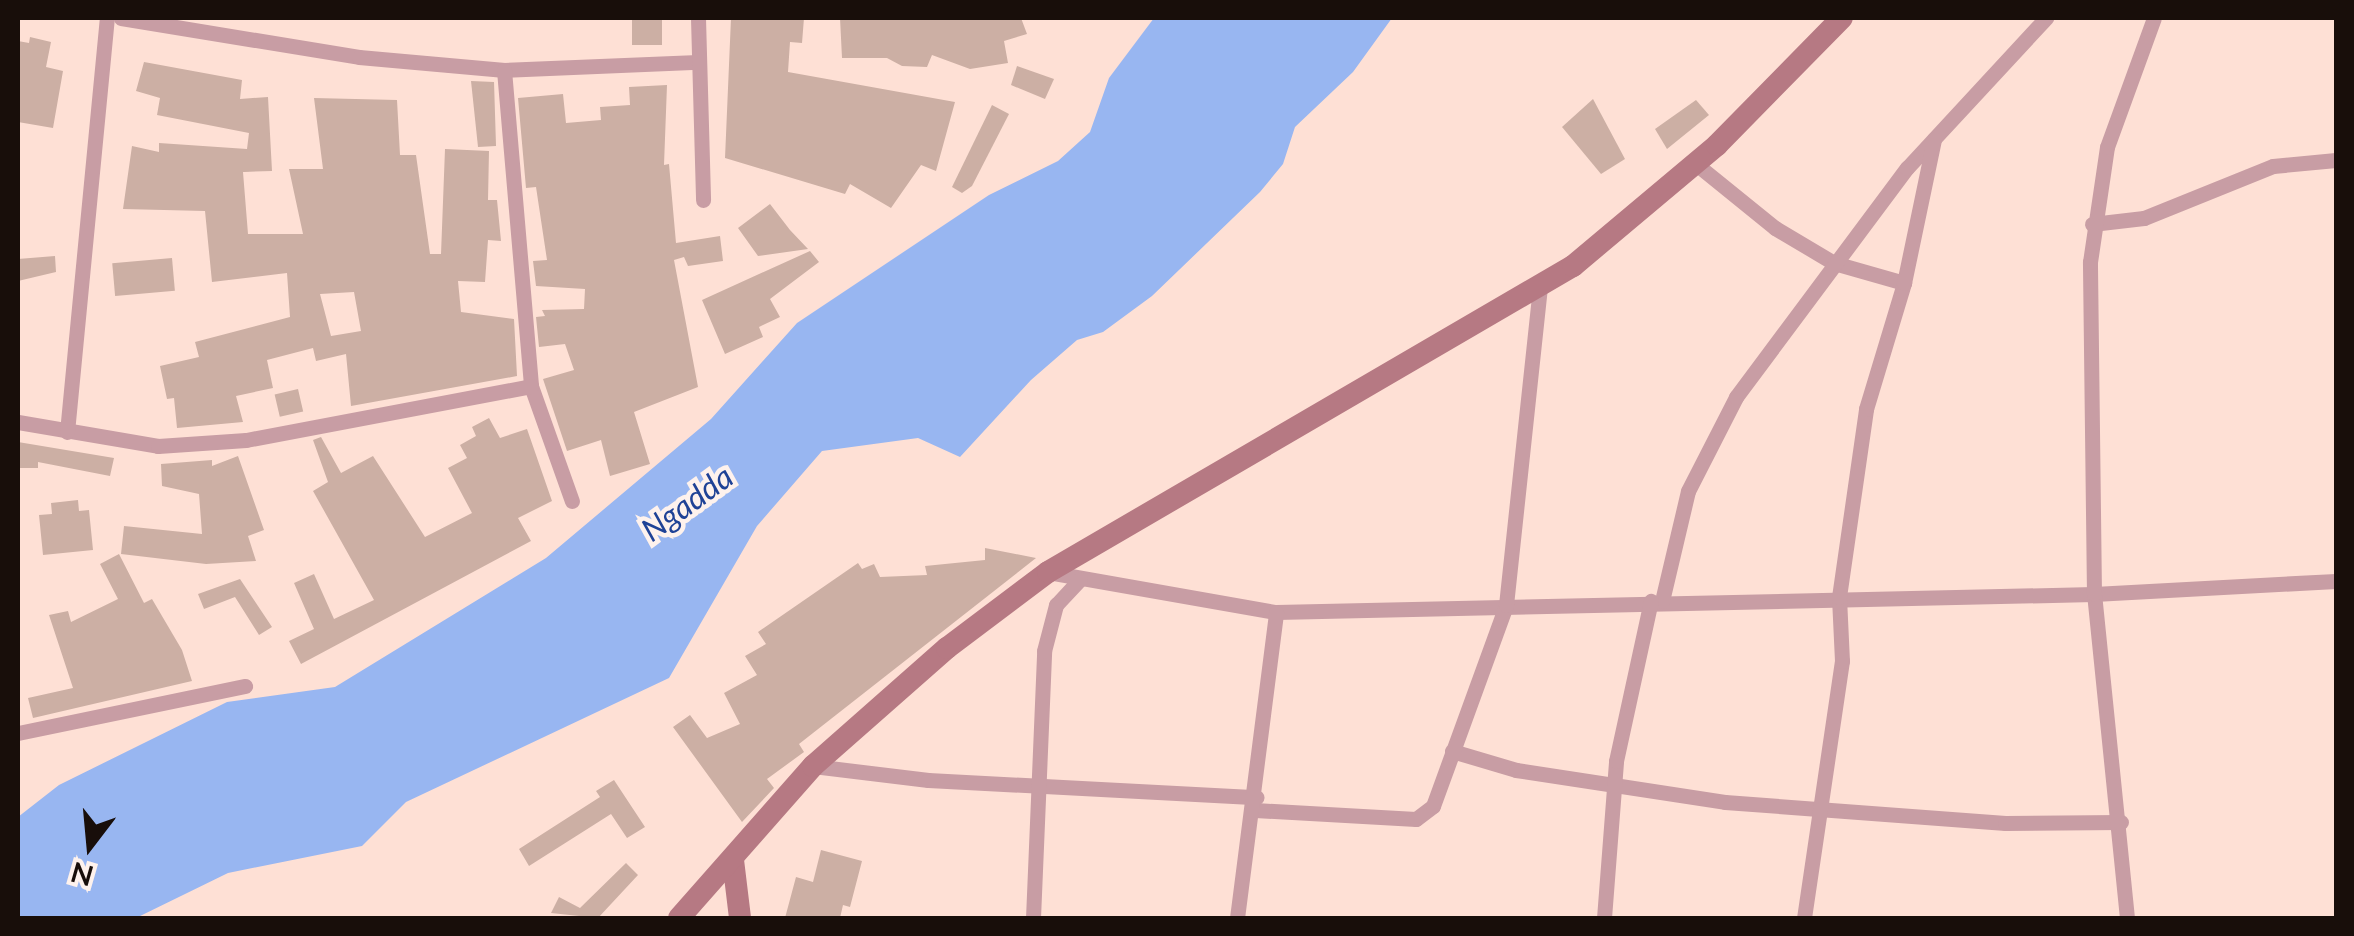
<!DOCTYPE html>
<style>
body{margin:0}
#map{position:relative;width:2354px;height:936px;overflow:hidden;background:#fee0d5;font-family:Lato,sans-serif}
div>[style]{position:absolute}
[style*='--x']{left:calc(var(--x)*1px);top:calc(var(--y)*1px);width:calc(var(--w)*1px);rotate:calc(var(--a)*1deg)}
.water>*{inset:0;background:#98b6f1}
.building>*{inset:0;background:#ccafa4;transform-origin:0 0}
.street>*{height:15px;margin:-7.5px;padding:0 7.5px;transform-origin:7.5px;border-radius:7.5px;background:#c89da4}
.secondary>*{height:22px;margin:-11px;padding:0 11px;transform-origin:11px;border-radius:11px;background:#b67983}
span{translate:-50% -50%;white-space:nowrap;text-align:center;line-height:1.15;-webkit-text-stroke:9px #fef2ed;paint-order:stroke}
.water-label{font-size:32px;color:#1f4296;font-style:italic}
.frame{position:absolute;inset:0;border:20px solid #180e0a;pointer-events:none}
.north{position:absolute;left:40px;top:796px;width:100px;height:100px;-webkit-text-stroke:8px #fef2ed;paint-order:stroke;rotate:196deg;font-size:28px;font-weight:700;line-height:40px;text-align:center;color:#180e0a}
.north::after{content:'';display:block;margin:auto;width:35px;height:45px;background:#180e0a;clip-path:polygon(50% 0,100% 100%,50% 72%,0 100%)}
</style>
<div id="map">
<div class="water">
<i style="clip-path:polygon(1154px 18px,1392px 18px,1353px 72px,1295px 127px,1283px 164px,1260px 192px,1152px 296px,1103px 332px,1077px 340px,1031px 380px,960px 457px,918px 438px,822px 451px,757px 526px,669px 678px,406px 802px,362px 846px,228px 873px,136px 918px,18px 918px,18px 817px,59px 785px,227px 702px,335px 687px,546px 558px,711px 419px,797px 323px,989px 195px,1058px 161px,1090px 132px,1109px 78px)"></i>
</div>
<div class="building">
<i style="left:632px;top:18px;width:30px;height:27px"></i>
<i style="clip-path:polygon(731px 18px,804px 18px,802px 43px,790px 42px,788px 72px,955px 102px,936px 171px,921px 165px,891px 208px,850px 184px,845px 194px,725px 158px)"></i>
<i style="clip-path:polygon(840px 18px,1021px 18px,1027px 34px,1004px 41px,1008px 63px,970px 69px,932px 55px,927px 67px,902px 66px,887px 58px,842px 58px)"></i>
<i style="clip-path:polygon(30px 37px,51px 42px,46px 67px,63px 71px,53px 128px,18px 122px,18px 41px,29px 43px)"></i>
<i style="clip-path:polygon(evenodd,144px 62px,242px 80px,240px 99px,268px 97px,272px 171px,243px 172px,248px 234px,303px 234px,289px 169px,323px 169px,314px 98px,397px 100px,400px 155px,416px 155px,430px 254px,441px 254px,445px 149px,489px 151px,488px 200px,497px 200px,501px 241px,488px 240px,485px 282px,458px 281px,461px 312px,514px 319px,517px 376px,351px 406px,346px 354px,316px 361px,313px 348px,267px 360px,273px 388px,236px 396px,243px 422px,177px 428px,174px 398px,167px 399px,160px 366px,199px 357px,195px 342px,290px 317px,287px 273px,212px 282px,205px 211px,123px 209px,132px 146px,159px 152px,159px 143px,247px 149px,249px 133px,157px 115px,160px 98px,136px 91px,144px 62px,354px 292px,361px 331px,331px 336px,320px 294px,354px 292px)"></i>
<i style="clip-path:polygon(1017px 66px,1054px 79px,1045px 99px,1011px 85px)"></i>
<i style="clip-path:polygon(471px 81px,494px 82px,496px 146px,478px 147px)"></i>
<i style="clip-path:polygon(667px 85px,664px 165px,669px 164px,676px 243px,720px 236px,723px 261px,688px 266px,684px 257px,674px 260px,698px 387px,634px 412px,650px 464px,610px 476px,601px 440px,567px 451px,543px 379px,574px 370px,565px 344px,539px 347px,536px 317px,545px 316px,542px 310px,584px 309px,585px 289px,536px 286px,533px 261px,547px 260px,536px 187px,526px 188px,518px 98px,563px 94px,566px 123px,601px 120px,600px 107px,630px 105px,629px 87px)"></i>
<i style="clip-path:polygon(1593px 99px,1625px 159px,1601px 174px,1562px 127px)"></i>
<i style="clip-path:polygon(1696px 100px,1709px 115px,1667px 149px,1655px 129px)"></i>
<i style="clip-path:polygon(992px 105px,1009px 114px,972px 186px,962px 193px,952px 187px)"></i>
<i style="clip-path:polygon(770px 204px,790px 230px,808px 249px,758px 256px,738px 228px)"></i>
<i style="clip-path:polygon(810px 251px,819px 262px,770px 299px,780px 317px,759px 327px,763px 337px,725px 354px,702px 300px)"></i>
<i style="clip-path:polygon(55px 256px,56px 272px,18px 281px,18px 259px)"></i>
<i style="left:172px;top:258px;width:33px;height:60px;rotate:85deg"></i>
<i style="left:298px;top:389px;width:23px;height:24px;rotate:77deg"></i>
<i style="clip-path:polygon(489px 418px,500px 438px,527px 429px,552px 501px,518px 518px,531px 541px,301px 664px,289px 641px,314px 629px,294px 583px,314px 574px,334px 619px,374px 600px,313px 491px,328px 482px,313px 440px,321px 437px,341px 473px,373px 456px,425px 537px,472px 513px,448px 468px,467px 458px,460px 445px,476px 436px,472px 427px)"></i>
<i style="clip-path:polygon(18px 442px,114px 458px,110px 476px,38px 462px,38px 468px,18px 468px)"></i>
<i style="clip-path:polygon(238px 456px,264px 530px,248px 536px,256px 561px,206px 564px,121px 554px,124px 526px,202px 534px,199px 494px,162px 486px,161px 464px,212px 460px,212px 466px)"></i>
<i style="clip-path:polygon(78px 500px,79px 511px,89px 510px,93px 550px,43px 555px,39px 515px,52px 514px,51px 503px)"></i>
<i style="clip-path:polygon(985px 548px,1036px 558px,799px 744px,804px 752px,767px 779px,774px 788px,742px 822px,673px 727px,690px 715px,707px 738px,740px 724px,724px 693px,757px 675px,745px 656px,766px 644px,758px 632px,858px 563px,862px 569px,874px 564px,880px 577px,927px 575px,925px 566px,985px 560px)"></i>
<i style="clip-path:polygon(119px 554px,144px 603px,152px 599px,182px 650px,192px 681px,33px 718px,28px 698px,73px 688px,49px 615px,68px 611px,71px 622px,118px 599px,100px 564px)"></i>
<i style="clip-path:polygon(240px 579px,272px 627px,259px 635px,235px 597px,204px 609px,198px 594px)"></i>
<i style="clip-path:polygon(614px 780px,645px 827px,627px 838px,611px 814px,529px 866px,519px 849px,600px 797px,596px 791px)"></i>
<i style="clip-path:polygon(821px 850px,862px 861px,850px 907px,843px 905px,840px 918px,785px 918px,796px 877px,813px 882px)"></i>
<i style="clip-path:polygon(626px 863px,638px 875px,598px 918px,551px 913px,559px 897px,580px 908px)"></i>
</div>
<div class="street">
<i style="--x:121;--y:18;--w:241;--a:9.3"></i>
<i style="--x:359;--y:57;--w:146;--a:5.1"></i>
<i style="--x:504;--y:70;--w:194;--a:-2.4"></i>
<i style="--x:698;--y:18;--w:182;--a:88.4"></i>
<i style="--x:504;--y:70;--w:317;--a:85.1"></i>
<i style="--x:531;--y:386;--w:122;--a:70.4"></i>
<i style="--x:1696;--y:164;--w:102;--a:39"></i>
<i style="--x:1775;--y:228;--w:69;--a:30.7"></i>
<i style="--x:1834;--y:263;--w:73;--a:15.9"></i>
<i style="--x:2092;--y:224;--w:52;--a:-6.6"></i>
<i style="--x:2144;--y:218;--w:139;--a:-22"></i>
<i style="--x:2273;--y:166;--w:63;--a:-5.4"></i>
<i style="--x:18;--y:422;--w:142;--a:9.7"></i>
<i style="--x:158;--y:446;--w:88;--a:-3.9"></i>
<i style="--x:246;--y:440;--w:290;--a:-10.7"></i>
<i style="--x:67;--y:432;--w:416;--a:-84.5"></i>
<i style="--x:1048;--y:572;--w:231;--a:10"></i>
<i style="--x:1276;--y:612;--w:818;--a:-1.26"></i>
<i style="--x:2094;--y:594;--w:242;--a:-3.1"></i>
<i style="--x:1662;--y:601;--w:113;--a:-76.7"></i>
<i style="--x:1688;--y:491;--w:106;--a:-62.9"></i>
<i style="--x:1736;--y:397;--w:286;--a:-53.3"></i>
<i style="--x:1907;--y:168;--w:205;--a:-47.2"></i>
<i style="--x:18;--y:733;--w:232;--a:-11.7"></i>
<i style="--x:1452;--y:751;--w:67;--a:16.5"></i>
<i style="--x:1516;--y:770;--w:211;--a:8.7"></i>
<i style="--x:1725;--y:802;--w:281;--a:4.3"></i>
<i style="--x:2005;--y:823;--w:116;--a:-0.5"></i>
<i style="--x:813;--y:766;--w:116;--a:6.9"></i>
<i style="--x:928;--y:780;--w:329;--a:3"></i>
<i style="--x:1255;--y:810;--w:161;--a:3.2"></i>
<i style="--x:1416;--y:819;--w:21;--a:-37"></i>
<i style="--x:1433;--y:806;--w:214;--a:-70"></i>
<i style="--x:1506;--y:605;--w:320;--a:-83.9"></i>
<i style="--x:1033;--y:918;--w:267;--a:-87.6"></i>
<i style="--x:1044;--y:651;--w:48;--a:-75.4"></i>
<i style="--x:1056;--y:605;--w:35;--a:-47"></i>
<i style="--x:1237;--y:918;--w:308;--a:-82.7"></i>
<i style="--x:1604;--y:918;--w:157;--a:-85.6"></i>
<i style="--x:1616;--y:761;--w:164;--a:-77.7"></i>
<i style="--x:1804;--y:918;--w:260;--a:-81.6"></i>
<i style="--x:1842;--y:661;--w:64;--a:-92.7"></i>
<i style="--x:1839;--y:597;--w:190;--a:-81.8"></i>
<i style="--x:1866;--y:409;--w:132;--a:-73.2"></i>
<i style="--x:1904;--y:283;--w:147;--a:-78.2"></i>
<i style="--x:2127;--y:918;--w:326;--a:-95.8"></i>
<i style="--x:2094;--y:594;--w:332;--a:-90.7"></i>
<i style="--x:2090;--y:262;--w:116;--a:-81.6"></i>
<i style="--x:2107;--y:147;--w:137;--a:-70"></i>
</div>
<div class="secondary">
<i style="--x:733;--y:860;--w:58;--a:83.1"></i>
<i style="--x:679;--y:918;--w:203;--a:-48.6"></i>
<i style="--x:813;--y:766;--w:179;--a:-41.4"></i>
<i style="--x:947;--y:648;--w:126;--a:-37"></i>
<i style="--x:1048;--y:572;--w:608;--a:-30.24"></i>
<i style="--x:1573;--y:266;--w:188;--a:-40"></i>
<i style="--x:1717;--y:145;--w:178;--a:-45.5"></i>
</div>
<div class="water-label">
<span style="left:687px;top:503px;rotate:-36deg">Ngadda</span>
</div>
<div class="frame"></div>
<div class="north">N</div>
</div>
